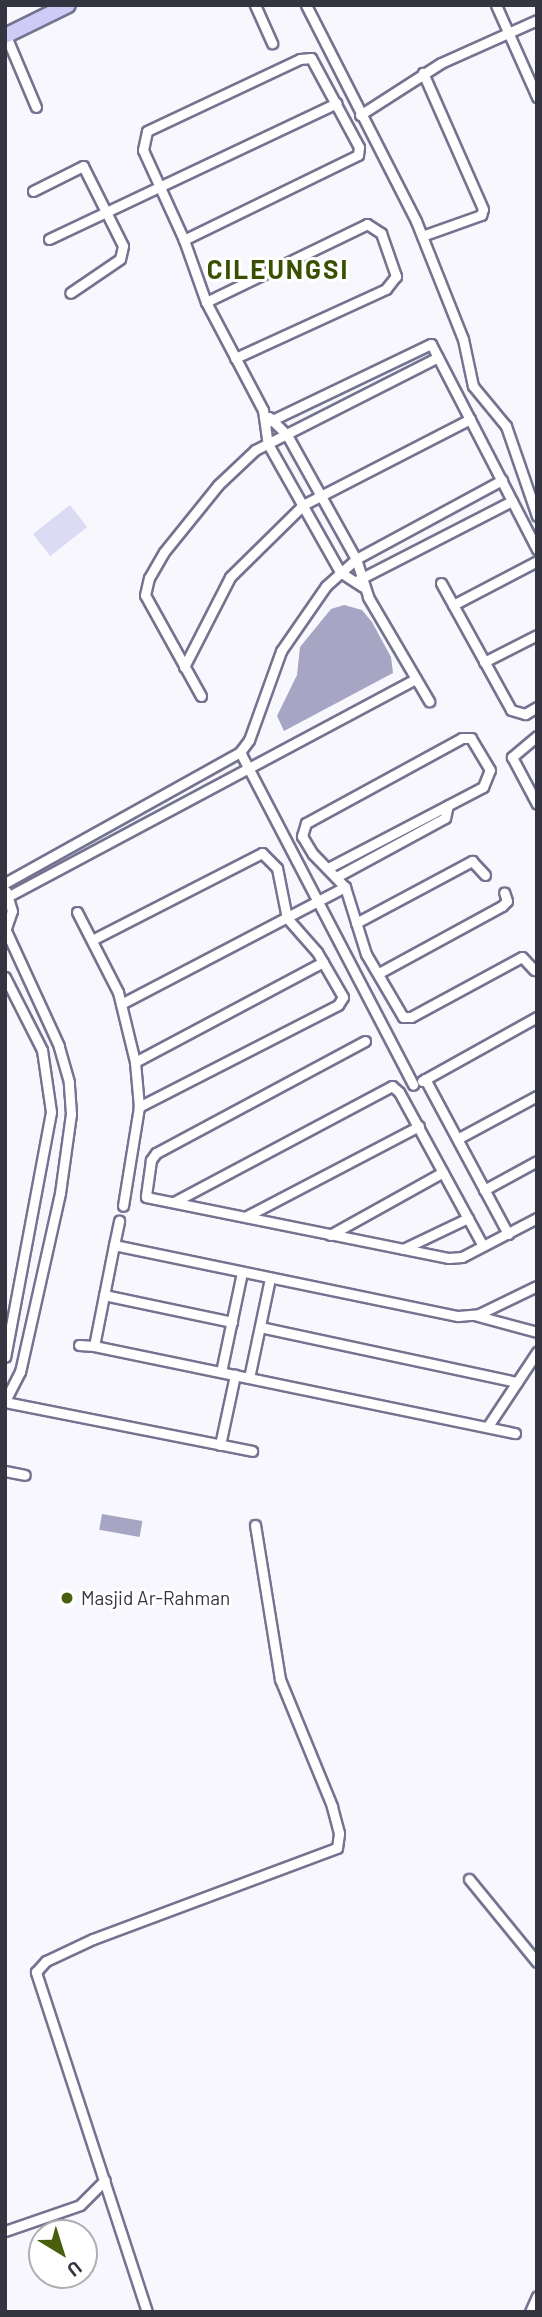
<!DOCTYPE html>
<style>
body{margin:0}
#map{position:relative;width:542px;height:2317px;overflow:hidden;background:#f7f7fd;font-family:Barlow,sans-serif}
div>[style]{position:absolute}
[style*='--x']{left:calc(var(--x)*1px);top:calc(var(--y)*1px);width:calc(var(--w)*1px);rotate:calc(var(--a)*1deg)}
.green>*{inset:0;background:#dcdbf4;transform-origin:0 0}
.water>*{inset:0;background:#a6a5c3;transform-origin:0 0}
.roads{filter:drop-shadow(2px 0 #747390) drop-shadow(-2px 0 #747390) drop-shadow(0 2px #747390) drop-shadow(0 -2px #747390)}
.street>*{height:9px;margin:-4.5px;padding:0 4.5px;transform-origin:4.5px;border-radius:4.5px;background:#fff}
.primary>*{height:14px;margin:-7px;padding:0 7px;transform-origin:7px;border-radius:7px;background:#ceccf7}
.dots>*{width:19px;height:19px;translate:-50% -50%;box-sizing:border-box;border:4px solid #fff;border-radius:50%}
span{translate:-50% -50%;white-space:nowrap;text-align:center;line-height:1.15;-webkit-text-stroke:6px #fff;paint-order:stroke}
.poi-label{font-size:19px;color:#353541}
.left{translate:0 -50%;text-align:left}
.district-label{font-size:26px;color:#3a5001;font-weight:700;letter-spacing:2px}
.frame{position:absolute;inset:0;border:7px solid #353541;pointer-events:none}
.north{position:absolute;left:28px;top:2219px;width:70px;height:70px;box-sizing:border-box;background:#fff;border:2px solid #aeaeb3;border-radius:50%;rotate:142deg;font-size:19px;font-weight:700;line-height:28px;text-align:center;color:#353541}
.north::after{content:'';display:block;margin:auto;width:24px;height:32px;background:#48600d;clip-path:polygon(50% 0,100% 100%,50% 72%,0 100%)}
</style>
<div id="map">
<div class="green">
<i style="left:70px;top:505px;width:28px;height:47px;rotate:52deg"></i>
</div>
<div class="water">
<i style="clip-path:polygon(344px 605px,362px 610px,372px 622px,391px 657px,393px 673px,284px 731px,277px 716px,297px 675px,300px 647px,331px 609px)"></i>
<i style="left:102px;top:1514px;width:41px;height:16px;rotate:10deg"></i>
</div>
<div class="roads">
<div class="street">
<i style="--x:255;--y:5;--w:42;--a:65.9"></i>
<i style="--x:306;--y:5;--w:242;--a:63"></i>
<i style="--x:416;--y:221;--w:127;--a:68.3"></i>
<i style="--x:463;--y:339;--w:48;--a:78"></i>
<i style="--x:473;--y:386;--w:52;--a:50.5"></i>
<i style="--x:506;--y:426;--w:95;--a:71"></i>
<i style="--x:496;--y:5;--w:101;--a:66"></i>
<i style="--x:6;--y:36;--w:77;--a:67.1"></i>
<i style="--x:311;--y:58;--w:101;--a:61.7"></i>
<i style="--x:359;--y:147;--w:8;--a:97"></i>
<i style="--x:358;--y:155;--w:194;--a:154"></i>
<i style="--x:184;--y:240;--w:99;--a:-114.5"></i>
<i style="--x:143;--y:150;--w:19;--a:-78"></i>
<i style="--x:147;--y:131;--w:169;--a:-25.2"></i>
<i style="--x:300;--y:59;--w:11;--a:-5"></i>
<i style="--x:360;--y:115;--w:96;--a:-32.7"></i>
<i style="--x:441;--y:63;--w:105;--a:-24.1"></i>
<i style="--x:33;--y:191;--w:56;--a:-26.6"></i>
<i style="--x:83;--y:166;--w:89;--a:63.4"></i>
<i style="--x:123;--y:246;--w:13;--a:103"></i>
<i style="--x:120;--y:259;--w:60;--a:145.8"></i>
<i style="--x:422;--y:236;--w:63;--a:-19.6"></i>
<i style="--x:481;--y:215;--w:6;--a:-72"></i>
<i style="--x:483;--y:209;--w:149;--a:-113.8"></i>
<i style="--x:49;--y:239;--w:318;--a:-25.3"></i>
<i style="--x:184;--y:240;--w:66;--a:70.5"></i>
<i style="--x:206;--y:302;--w:122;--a:62.2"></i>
<i style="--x:263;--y:410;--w:34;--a:82"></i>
<i style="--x:268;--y:444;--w:147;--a:60.6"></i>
<i style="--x:340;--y:572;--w:27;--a:33"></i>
<i style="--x:206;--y:302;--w:179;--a:-25.8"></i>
<i style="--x:367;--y:224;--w:17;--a:33"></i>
<i style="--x:381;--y:233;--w:46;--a:70.8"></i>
<i style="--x:396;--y:276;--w:16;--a:128"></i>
<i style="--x:386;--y:289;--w:166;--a:155.4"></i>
<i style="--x:269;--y:417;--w:25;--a:45"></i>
<i style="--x:287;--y:435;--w:142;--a:60.9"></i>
<i style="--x:356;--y:559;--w:40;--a:72"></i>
<i style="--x:368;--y:597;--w:121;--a:59.6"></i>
<i style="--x:266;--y:423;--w:183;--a:-25.6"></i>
<i style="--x:431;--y:344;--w:231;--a:62.7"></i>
<i style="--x:358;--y:580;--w:173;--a:-27.2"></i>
<i style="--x:441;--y:583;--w:145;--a:61.1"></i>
<i style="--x:511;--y:710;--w:15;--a:16"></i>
<i style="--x:525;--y:714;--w:14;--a:-30"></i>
<i style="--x:453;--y:605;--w:95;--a:-27.6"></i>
<i style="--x:484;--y:662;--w:59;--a:-27"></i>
<i style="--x:184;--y:667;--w:101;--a:-62.9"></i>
<i style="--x:230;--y:577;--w:103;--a:-44.6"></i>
<i style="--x:303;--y:505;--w:188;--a:-27.2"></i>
<i style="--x:201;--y:696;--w:115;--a:-119"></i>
<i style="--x:145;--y:595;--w:17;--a:-77"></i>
<i style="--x:149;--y:578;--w:30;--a:-60"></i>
<i style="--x:164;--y:552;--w:86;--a:-51.1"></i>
<i style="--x:218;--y:485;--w:51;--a:-43.4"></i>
<i style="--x:255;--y:450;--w:205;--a:-26.9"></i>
<i style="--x:537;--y:736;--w:33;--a:140"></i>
<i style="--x:512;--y:757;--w:53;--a:62"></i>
<i style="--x:240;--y:752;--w:375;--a:62.5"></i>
<i style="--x:328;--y:868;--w:175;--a:-27.6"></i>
<i style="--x:483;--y:787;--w:18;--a:-68"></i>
<i style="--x:490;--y:770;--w:37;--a:-121"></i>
<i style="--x:471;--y:738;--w:9;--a:180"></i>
<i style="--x:462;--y:738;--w:178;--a:151.4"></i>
<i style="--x:306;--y:823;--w:14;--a:107"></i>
<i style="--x:302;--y:836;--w:21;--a:59"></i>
<i style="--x:313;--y:854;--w:46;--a:45.9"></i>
<i style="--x:345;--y:887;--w:70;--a:72.6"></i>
<i style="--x:366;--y:954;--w:73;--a:59.6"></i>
<i style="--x:403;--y:1017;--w:8;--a:0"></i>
<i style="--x:411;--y:1017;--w:126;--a:-28.4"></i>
<i style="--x:522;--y:957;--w:18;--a:47"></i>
<i style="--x:338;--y:876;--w:122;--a:-28.5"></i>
<i style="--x:445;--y:818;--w:13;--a:-77"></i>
<i style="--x:5;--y:883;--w:269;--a:-29.1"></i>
<i style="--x:240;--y:752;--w:15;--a:-53"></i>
<i style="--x:249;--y:740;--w:95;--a:-70.2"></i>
<i style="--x:281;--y:651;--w:79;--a:-55.3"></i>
<i style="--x:326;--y:586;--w:40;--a:-42"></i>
<i style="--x:356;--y:559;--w:166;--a:-28.4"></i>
<i style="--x:9;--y:896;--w:461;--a:-28.1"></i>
<i style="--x:77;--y:912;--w:90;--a:62.9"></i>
<i style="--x:118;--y:992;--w:72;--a:76.3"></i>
<i style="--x:135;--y:1062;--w:45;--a:84.9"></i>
<i style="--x:139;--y:1107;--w:100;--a:99.2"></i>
<i style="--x:356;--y:923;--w:132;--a:-28.1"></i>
<i style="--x:472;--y:861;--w:19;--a:47"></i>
<i style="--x:5;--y:931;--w:21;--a:-71"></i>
<i style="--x:12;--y:911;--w:21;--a:-107"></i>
<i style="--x:92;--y:940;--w:191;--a:-27.1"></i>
<i style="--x:262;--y:853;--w:21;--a:45"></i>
<i style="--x:277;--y:868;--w:51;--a:78.7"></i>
<i style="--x:287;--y:918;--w:45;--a:48.6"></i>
<i style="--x:317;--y:952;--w:52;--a:60"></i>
<i style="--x:343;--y:997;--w:9;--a:122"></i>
<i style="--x:338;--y:1005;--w:224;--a:152.9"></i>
<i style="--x:379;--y:973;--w:140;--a:-28.6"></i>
<i style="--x:502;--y:906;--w:7;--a:-45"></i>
<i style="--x:507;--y:901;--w:9;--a:-108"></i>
<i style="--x:5;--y:977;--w:82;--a:63.1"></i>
<i style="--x:42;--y:1050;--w:63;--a:81.7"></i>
<i style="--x:51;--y:1112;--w:249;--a:100.6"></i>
<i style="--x:121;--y:1004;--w:253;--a:-27.6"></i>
<i style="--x:365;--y:1041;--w:237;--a:151.8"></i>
<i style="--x:156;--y:1153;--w:9;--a:126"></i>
<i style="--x:151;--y:1160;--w:37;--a:98"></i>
<i style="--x:146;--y:1197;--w:309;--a:11.4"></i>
<i style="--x:449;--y:1258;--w:13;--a:-4"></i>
<i style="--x:462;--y:1257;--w:85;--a:-27.5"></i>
<i style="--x:135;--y:1062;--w:213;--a:-28"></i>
<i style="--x:425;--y:1079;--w:176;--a:61.8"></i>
<i style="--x:422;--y:1081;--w:132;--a:-29.1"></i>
<i style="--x:459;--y:1138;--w:89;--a:-28.3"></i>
<i style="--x:484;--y:1190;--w:60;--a:-28.7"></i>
<i style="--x:174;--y:1202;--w:247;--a:-28"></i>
<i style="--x:392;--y:1086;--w:9;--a:41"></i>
<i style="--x:399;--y:1092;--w:175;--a:61.4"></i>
<i style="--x:247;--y:1216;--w:194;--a:-27.6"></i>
<i style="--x:330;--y:1235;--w:129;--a:-29.1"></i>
<i style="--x:114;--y:1245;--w:25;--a:-78"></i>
<i style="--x:403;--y:1249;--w:72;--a:-25.5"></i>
<i style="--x:104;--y:1295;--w:131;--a:11.9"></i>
<i style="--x:474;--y:1315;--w:65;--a:15.1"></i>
<i style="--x:260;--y:1327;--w:263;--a:12.1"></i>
<i style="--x:79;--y:1345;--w:15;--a:4"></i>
<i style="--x:94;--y:1346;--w:103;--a:-78.8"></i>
<i style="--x:114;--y:1245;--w:351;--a:11.7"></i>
<i style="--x:458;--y:1316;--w:21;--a:-5"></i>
<i style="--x:479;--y:1314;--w:64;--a:-25.8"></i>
<i style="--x:94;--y:1346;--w:430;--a:11.7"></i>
<i style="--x:221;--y:1372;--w:102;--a:-78.1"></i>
<i style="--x:249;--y:1378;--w:102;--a:-78.1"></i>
<i style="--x:5;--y:1401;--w:33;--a:-63"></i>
<i style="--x:20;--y:1372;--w:183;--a:-77.4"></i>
<i style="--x:60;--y:1193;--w:80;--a:-82.1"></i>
<i style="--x:71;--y:1114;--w:32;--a:-94"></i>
<i style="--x:69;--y:1082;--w:37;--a:-106"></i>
<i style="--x:59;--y:1046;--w:127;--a:-114.7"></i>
<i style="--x:5;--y:1402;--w:252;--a:11.2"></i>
<i style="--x:488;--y:1426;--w:89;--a:-56.5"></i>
<i style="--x:220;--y:1445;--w:72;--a:-77.9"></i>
<i style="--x:5;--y:1471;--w:20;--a:11"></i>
<i style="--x:469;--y:1879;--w:107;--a:50.7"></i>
<i style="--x:5;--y:2231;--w:79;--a:-19.1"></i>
<i style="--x:80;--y:2205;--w:35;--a:-45"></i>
<i style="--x:147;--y:2312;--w:358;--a:-108.1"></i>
<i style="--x:36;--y:1972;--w:15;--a:-48"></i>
<i style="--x:46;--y:1961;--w:52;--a:-25.1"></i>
<i style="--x:93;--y:1939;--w:260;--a:-20.5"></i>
<i style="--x:337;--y:1848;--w:15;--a:-82"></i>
<i style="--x:339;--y:1833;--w:28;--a:-105"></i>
<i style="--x:332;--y:1806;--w:137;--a:-112.3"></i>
<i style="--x:280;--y:1679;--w:156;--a:-99.2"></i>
<i style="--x:530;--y:2312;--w:17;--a:-66"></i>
</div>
<div class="primary">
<i style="--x:5;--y:36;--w:70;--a:-26.2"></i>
</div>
</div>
<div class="dots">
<i style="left:67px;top:1598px;background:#48600d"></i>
</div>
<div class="poi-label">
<span class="left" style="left:81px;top:1598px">Masjid Ar-Rahman</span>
</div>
<div class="district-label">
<span style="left:278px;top:269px">CILEUNGSI</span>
</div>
<div class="frame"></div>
<div class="north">U</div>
</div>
